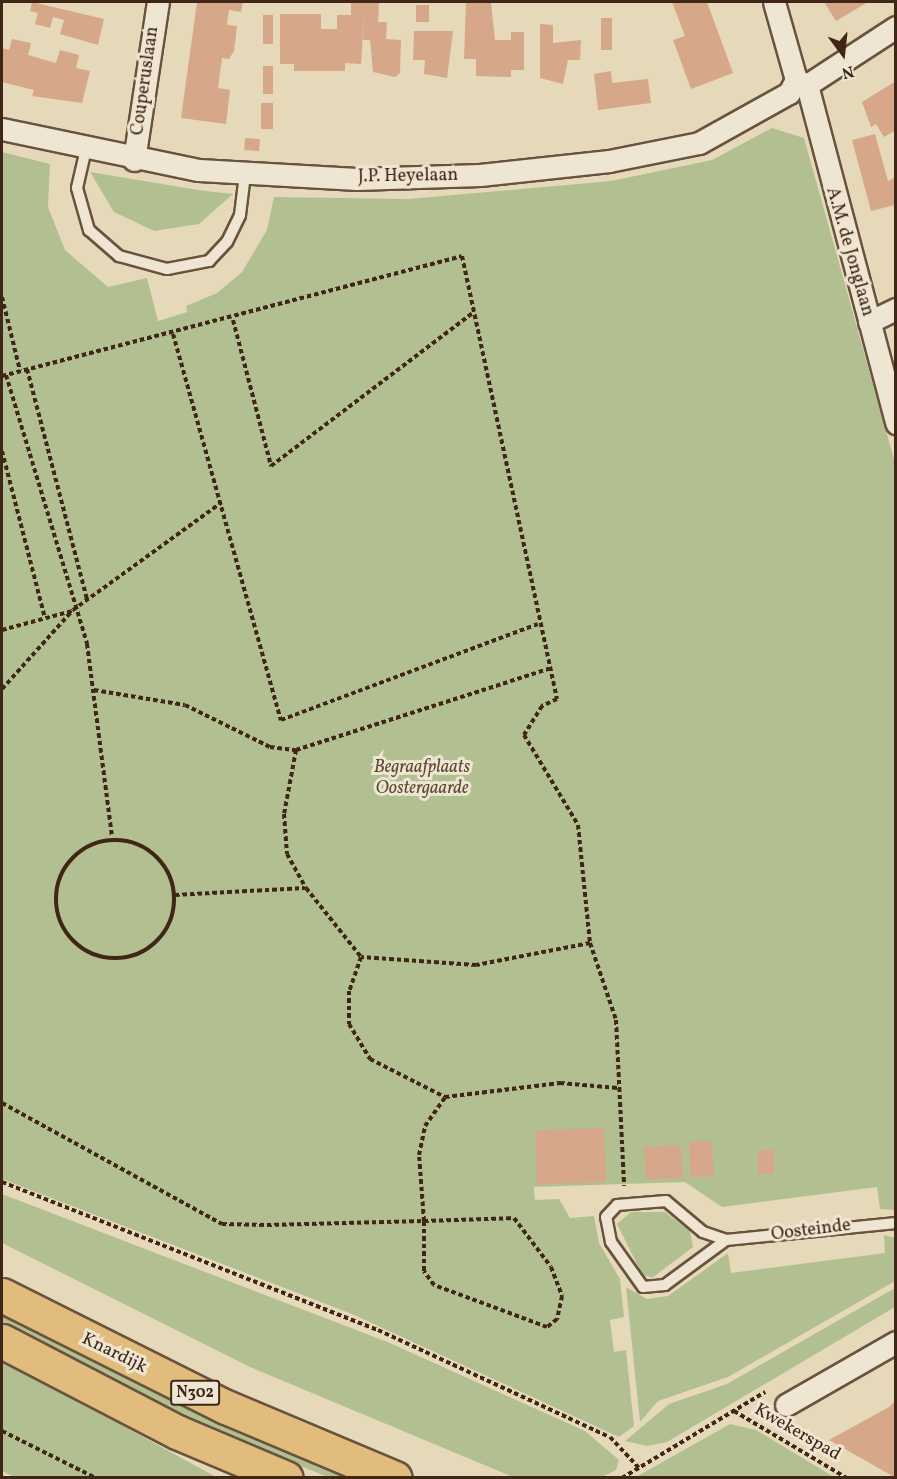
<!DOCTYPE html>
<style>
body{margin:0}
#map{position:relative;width:897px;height:1479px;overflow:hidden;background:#e5d9b9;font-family:Vollkorn,serif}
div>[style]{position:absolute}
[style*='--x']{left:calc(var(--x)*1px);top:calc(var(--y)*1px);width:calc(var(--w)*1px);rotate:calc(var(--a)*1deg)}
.green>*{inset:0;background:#b2c091}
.building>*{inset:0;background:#d6a789;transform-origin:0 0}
.path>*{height:4px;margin-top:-2px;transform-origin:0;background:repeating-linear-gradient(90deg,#402616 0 4.5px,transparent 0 7.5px)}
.path>.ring{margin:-2px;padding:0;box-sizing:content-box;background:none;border:4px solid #402616;border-radius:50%}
.roads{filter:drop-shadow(2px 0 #69533f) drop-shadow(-2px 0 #69533f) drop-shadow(0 2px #69533f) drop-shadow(0 -2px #69533f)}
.service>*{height:10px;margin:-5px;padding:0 5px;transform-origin:5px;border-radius:5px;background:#eee6d2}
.minor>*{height:21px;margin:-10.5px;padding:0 10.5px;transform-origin:10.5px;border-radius:10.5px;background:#eee6d2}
.primary>*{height:33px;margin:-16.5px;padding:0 16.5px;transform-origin:16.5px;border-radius:16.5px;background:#e2bc7c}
span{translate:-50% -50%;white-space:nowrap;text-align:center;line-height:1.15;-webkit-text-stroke:6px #eee6d2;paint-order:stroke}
.shield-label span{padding:2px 4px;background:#eee6d2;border:2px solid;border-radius:4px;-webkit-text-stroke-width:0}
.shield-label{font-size:16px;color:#402616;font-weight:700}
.street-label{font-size:18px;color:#402616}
.park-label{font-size:18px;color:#5c4c35;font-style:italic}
.frame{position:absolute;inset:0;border:3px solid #402616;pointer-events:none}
.north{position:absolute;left:813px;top:24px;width:60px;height:60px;-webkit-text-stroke:4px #eee6d2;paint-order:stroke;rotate:165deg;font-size:16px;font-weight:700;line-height:24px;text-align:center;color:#402616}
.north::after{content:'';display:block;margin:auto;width:21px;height:27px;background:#402616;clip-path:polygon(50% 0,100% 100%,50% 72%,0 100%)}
</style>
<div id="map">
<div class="green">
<i style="clip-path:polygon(772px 128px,804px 138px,895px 463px,895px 1210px,880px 1209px,877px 1187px,722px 1207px,685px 1182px,534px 1187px,535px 1200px,559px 1199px,570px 1218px,594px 1216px,599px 1243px,620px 1279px,624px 1317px,610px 1320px,614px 1352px,626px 1350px,634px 1426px,619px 1437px,352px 1314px,2px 1179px,2px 152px,50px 164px,48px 207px,65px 250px,108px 287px,147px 278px,158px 321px,187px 312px,186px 306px,217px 293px,242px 272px,267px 230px,274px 197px,408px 199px,611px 181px,712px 160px)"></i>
<i style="clip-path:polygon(90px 172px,198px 190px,233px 194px,199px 224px,154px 231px,114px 212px)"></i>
<i style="clip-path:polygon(2px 1194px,390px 1343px,585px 1431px,619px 1460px,616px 1470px,602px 1477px,513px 1477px,250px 1367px,2px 1243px)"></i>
<i style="clip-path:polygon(665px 1212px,690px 1231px,693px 1247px,652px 1278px,642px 1274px,617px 1224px,631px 1212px)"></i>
<i style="clip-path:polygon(884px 1235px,895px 1238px,895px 1281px,728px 1377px,658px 1401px,640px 1422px,626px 1287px,647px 1299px,668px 1296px,728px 1253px,731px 1273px,885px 1253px)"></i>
<i style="clip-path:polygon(895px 1288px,895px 1307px,667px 1442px,647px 1446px,625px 1441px,669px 1404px,727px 1384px)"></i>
<i style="clip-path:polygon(2px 1308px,372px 1477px,328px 1477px,182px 1419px,2px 1327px)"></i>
<i style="clip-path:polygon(2px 1362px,116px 1422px,216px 1477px,16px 1478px,2px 1471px)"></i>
<i style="clip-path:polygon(730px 1424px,756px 1430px,834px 1477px,636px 1477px)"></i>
</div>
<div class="building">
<i style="clip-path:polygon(32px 2px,104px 19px,98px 45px,60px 34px,64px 20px,53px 17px,50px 28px,35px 24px,38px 13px,30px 11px)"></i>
<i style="clip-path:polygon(197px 2px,243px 2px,241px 12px,229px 10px,227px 25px,237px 26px,234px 51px,229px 59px,222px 58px,218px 88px,230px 90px,226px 124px,181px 118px)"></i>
<i style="clip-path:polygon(379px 2px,378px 22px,387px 22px,386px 39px,401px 40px,400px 73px,395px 77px,373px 72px,370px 40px,363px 40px,364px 15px,361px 64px,345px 63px,345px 71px,294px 71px,294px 64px,280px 64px,280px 14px,321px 14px,321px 29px,337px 29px,337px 15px,351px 15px,351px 3px)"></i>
<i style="clip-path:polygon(466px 2px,491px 2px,495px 40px,511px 40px,511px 32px,524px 32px,524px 70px,511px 70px,511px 77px,476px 76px,476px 59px,464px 59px)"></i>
<i style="clip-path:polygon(672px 2px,707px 2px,733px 73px,691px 89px,673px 40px,685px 36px)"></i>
<i style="clip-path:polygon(824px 2px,868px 2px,836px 21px)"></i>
<i style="left:416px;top:5px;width:13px;height:17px"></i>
<i style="left:273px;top:15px;width:29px;height:10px;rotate:90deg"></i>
<i style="left:601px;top:18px;width:11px;height:32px"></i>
<i style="clip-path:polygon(540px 24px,553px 25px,553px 43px,581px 40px,580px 60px,568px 60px,563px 84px,540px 78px)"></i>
<i style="clip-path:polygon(414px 31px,453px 31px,447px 78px,424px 74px,425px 60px,413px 60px)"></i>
<i style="clip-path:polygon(12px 39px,31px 43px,28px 55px,56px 63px,60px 50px,79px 55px,76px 68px,90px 71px,82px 103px,32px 96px,34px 90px,2px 82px,2px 48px,9px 50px)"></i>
<i style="left:263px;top:66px;width:10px;height:28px"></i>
<i style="clip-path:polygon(611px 71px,612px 83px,648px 79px,651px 103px,598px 110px,594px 74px)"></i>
<i style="clip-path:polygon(896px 81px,896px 130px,884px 137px,876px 124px,871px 127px,862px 102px)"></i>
<i style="left:261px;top:103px;width:12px;height:26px"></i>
<i style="clip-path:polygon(875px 134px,888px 181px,896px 177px,896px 193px,895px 205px,871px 211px,852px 140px)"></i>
<i style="left:245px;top:138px;width:15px;height:12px;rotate:4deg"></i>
<i style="left:604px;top:1128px;width:54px;height:69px;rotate:88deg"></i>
<i style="left:712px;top:1141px;width:35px;height:23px;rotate:87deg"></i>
<i style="left:681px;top:1145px;width:33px;height:37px;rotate:87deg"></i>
<i style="left:758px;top:1150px;width:16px;height:24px"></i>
<i style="clip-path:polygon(896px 1400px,896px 1478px,829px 1440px,889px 1407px)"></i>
</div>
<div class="path">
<i style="--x:2;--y:297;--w:76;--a:76.3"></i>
<i style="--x:233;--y:320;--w:151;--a:75.4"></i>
<i style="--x:271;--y:466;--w:255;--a:-37.2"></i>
<i style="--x:173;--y:334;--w:401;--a:74.4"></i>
<i style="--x:281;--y:720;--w:274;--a:-20.5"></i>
<i style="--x:27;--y:369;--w:238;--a:75.4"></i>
<i style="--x:6;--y:375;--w:281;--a:73.2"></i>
<i style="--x:87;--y:644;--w:194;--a:82.6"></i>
<i style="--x:2;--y:376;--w:475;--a:-14.6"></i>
<i style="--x:462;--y:256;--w:453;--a:77.9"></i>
<i style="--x:557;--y:699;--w:17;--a:155"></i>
<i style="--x:542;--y:706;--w:34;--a:122"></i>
<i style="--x:524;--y:735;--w:105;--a:59"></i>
<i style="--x:578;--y:825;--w:119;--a:84.2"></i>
<i style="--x:590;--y:943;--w:81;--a:71.3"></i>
<i style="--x:616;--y:1020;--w:166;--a:87.2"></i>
<i style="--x:2;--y:451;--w:172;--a:75.6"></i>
<i style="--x:2;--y:630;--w:73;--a:-15.2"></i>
<i style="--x:2;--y:689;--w:106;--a:-48.1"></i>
<i style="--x:73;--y:610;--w:183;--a:-35.9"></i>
<i style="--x:94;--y:690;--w:92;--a:9.4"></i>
<i style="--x:185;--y:705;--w:95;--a:26.3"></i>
<i style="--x:270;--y:747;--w:26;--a:7"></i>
<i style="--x:296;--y:750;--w:266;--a:-17.8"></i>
<i style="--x:296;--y:750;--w:65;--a:100.6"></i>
<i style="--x:284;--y:814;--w:40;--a:85.7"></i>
<i style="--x:287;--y:854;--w:39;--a:61"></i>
<i style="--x:306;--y:888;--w:88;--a:51.4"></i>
<i class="ring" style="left:56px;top:840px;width:114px;height:114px"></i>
<i style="--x:175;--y:895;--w:130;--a:-3.1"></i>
<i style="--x:590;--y:943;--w:116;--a:169.1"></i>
<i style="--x:476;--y:965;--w:115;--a:-176"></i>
<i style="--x:361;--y:957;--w:36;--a:109"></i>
<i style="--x:349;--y:991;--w:33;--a:90"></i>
<i style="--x:349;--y:1024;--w:41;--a:59"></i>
<i style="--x:370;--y:1059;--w:84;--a:26.9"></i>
<i style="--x:445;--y:1097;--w:116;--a:-6.9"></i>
<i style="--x:560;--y:1083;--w:58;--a:4.9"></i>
<i style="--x:2;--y:1103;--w:251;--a:28.8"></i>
<i style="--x:222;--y:1224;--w:45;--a:1.3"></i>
<i style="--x:267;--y:1225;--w:157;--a:-1.5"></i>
<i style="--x:424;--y:1221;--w:90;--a:-1.9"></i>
<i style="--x:514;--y:1218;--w:61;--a:52.9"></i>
<i style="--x:551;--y:1267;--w:31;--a:69"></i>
<i style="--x:562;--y:1296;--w:24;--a:102"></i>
<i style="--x:557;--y:1319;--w:13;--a:141"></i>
<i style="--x:547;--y:1327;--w:121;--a:-159.6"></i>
<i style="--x:434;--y:1285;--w:17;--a:-126"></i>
<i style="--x:424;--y:1271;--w:50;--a:-90"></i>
<i style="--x:424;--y:1221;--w:66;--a:-94.3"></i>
<i style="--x:419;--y:1155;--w:30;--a:-78"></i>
<i style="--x:425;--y:1126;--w:35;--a:-55"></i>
<i style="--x:2;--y:1182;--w:404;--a:21.5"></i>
<i style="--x:378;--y:1330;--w:255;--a:24.8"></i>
<i style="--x:610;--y:1437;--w:42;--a:46.9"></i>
<i style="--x:734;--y:1411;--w:131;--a:30.7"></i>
<i style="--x:2;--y:1431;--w:105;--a:26.6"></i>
<i style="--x:622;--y:1478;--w:167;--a:-31"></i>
</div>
<div class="roads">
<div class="service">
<i style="--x:86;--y:149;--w:40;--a:103"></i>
<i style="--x:77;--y:188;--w:44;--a:74.1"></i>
<i style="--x:89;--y:230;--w:40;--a:41"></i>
<i style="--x:119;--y:256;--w:50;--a:15.2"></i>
<i style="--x:167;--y:269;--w:43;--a:-10.8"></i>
<i style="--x:209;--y:261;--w:26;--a:-47"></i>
<i style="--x:227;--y:242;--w:30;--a:-64"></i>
<i style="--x:240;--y:215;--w:41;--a:-83"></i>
<i style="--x:666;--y:1201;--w:48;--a:40"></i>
<i style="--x:703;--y:1232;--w:24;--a:19"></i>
<i style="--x:726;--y:1240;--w:76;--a:143.6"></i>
<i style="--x:665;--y:1285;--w:22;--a:175"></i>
<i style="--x:643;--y:1287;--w:55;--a:-125.4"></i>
<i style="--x:611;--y:1242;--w:25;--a:-101"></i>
<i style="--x:606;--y:1217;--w:16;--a:-47"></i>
<i style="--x:617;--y:1205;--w:49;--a:-4.7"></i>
<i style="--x:726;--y:1240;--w:171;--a:-5.7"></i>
</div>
<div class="minor">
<i style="--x:774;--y:2;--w:81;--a:74.2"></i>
<i style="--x:796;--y:80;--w:12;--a:24"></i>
<i style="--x:807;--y:85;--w:350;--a:75.2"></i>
<i style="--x:807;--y:85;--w:106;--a:-33.1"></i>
<i style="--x:2;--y:129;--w:201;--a:11.8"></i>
<i style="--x:199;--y:170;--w:158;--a:3.3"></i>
<i style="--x:357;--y:179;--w:123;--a:-1.9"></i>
<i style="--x:480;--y:175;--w:130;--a:-6.2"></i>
<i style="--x:609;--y:161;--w:92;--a:-11.3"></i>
<i style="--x:699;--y:143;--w:103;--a:-29.1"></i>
<i style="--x:789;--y:93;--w:15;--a:-62"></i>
<i style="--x:134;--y:160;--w:160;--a:-81.4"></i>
<i style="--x:869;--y:322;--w:30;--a:-26"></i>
<i style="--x:786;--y:1405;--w:127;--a:-29.8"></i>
</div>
<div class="primary">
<i style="--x:2;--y:1295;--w:250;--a:26.6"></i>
<i style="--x:226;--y:1407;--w:183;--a:22.8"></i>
<i style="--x:2;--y:1341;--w:197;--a:27.5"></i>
<i style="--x:177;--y:1432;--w:118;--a:22.9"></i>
</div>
</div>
<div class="shield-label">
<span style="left:195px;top:1393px">N302</span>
</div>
<div class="street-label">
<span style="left:146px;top:81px;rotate:-82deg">Couperuslaan</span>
<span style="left:408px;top:177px;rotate:-1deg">J.P. Heyelaan</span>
<span style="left:849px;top:252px;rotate:74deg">A.M. de Jonglaan</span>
<span style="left:811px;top:1231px;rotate:-7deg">Oosteinde</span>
<span style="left:114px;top:1354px;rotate:26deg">Knardijk</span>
<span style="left:797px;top:1433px;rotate:30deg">Kwekerspad</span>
</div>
<div class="park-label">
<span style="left:422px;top:779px">Begraafplaats<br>Oostergaarde</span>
</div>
<div class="frame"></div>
<div class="north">N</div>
</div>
